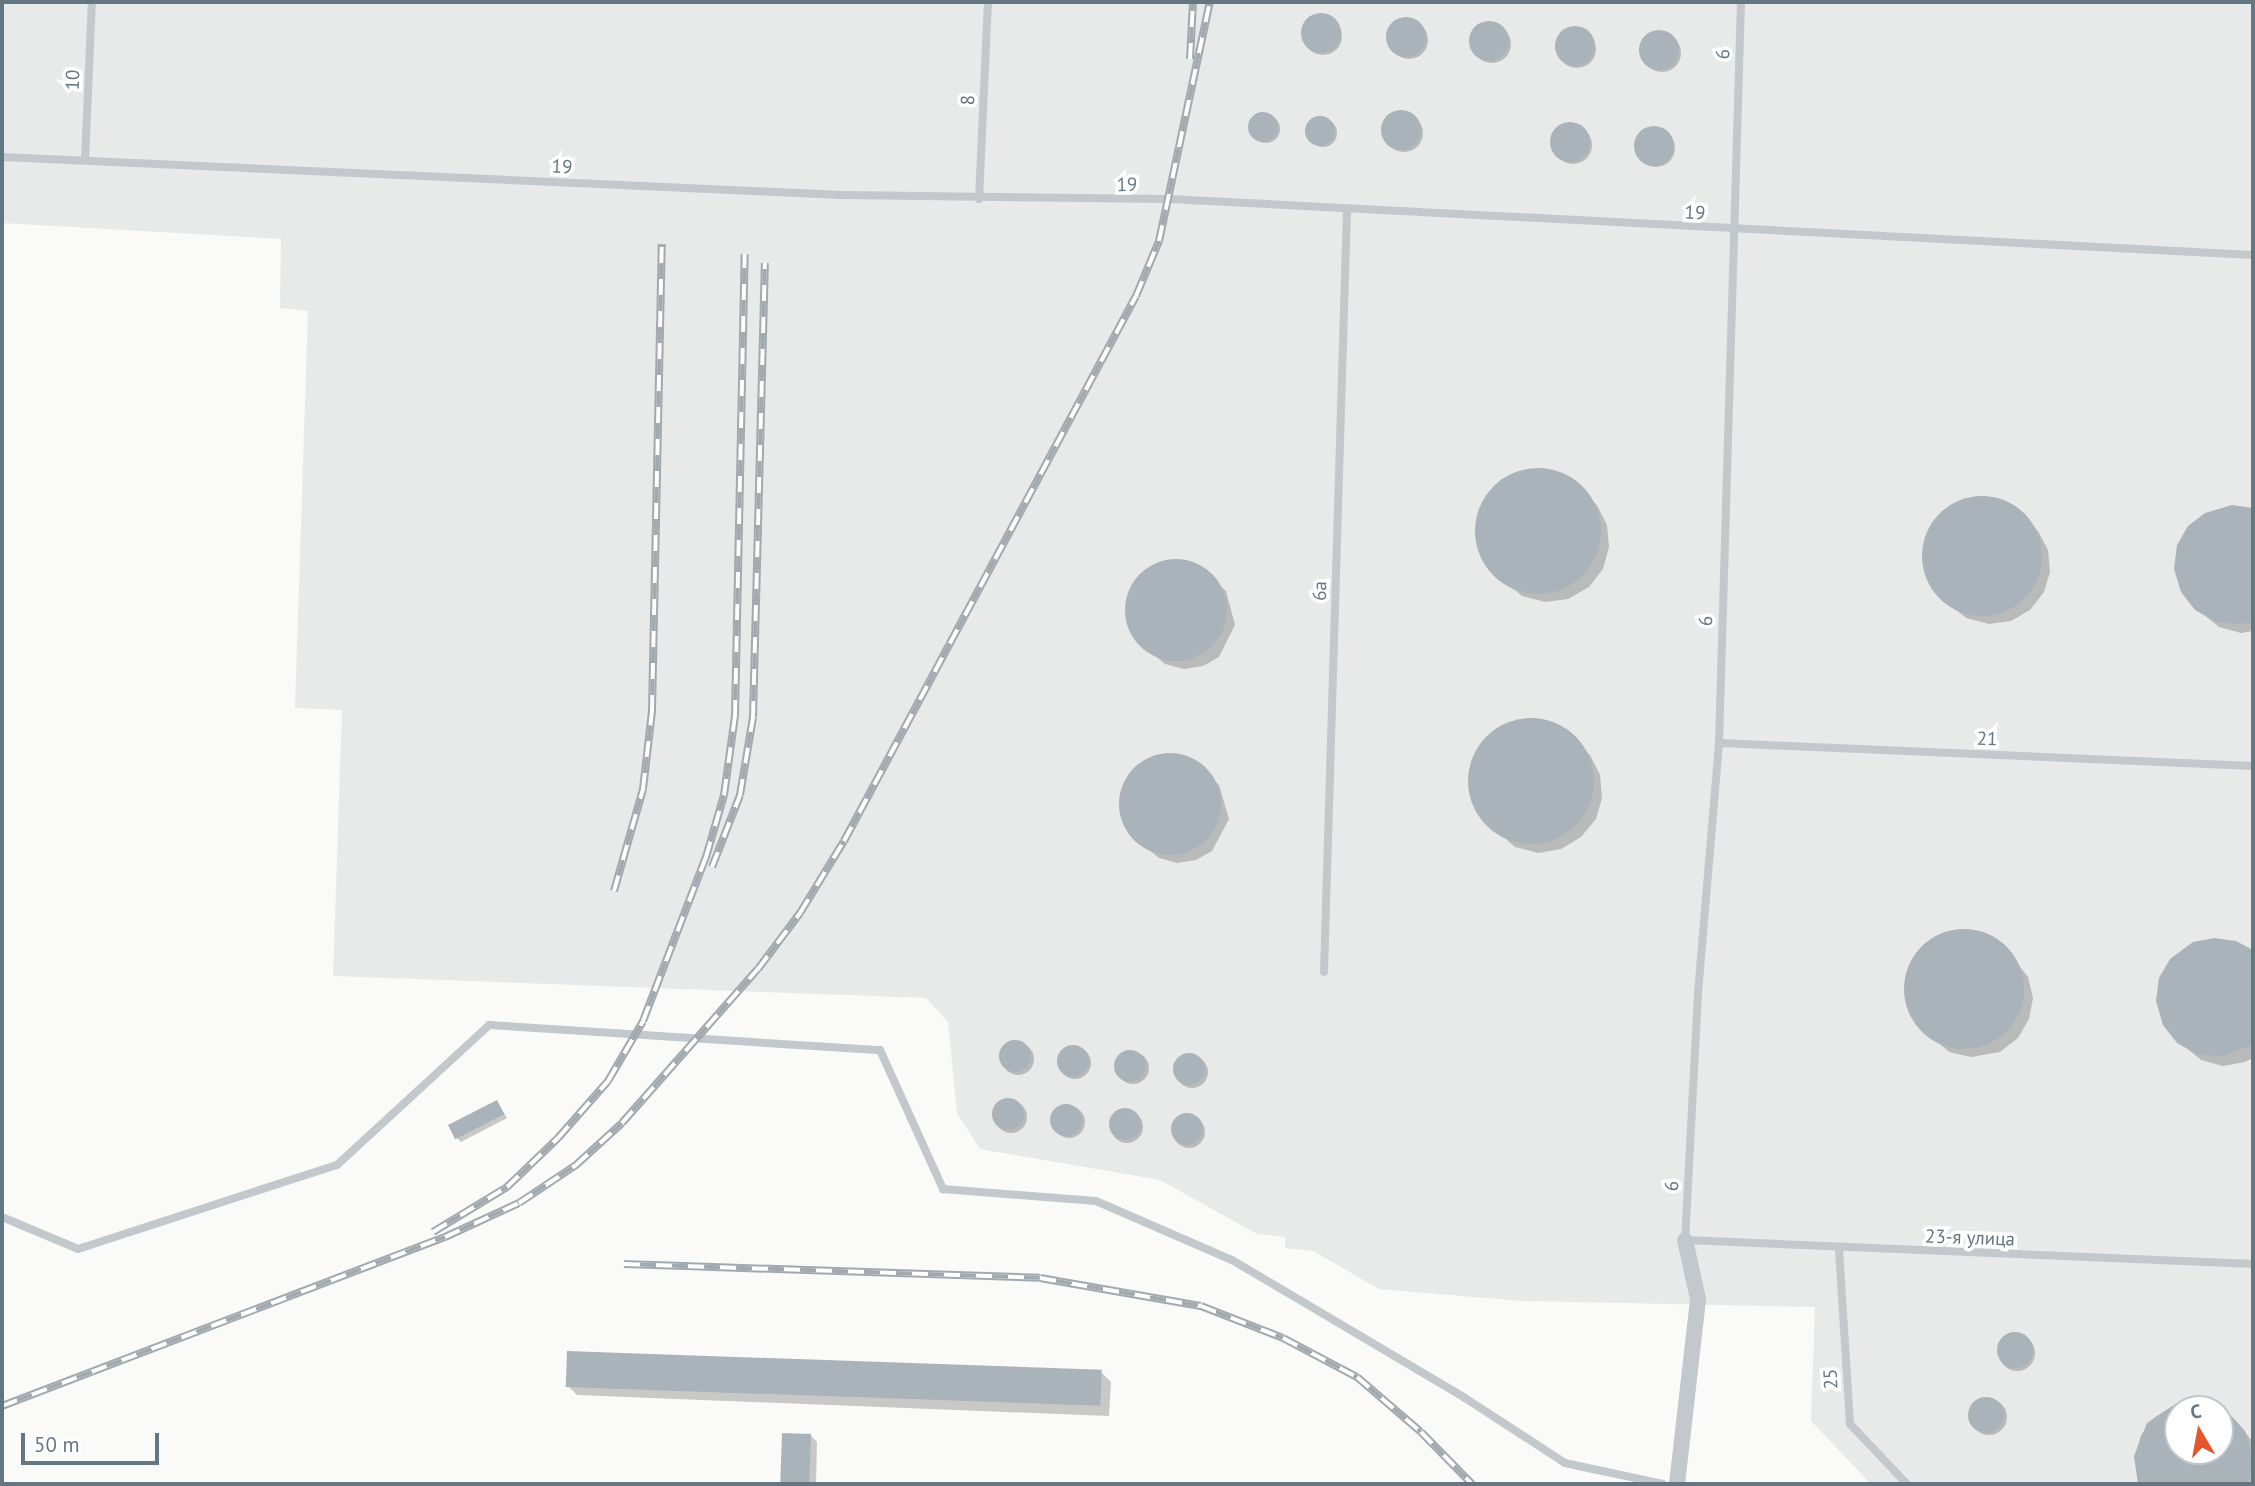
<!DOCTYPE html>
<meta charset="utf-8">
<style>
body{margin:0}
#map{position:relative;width:2255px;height:1486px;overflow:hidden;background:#fafaf8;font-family:"PT Sans",sans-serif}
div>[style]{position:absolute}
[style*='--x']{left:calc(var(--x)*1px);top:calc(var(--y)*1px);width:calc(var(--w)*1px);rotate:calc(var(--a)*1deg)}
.built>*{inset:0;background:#e8e9e9}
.shadow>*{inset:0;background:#0003}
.round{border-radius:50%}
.building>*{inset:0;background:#aab3b9;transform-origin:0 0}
.service>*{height:8px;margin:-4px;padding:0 4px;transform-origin:4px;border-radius:4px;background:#c3c8cc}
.minor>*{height:16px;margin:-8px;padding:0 8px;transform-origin:8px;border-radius:8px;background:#c3c8cc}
.rail>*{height:8px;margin-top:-4px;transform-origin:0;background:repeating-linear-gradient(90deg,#fff 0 16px,#a2aab0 0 32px);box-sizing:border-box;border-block:2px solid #a2aab0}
span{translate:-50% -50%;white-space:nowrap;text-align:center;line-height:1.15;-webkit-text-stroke:7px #fff;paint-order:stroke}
.street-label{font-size:19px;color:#657683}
.frame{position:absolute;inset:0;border:4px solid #657683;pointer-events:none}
.north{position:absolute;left:2164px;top:1395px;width:70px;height:70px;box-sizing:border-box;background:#fff;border:2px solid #c1c8cd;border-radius:50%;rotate:350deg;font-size:19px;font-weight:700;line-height:28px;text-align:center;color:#657683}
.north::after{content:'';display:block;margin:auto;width:24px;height:32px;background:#e4572e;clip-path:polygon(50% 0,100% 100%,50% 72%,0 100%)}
.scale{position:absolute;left:21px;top:1433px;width:138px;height:32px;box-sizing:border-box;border:4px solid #657683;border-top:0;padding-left:9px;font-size:21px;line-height:24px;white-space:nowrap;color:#657683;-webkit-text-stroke:5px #fff;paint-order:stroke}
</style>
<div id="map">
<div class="built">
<i style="clip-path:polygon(evenodd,2px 2px,2253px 2px,2253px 1484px,1871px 1484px,1811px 1421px,1815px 1307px,1521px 1301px,1379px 1289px,1313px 1251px,1285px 1248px,1285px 1237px,1257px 1234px,1160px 1180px,980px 1149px,957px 1113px,948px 1022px,926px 998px,333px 976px,342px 710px,295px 708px,308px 311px,280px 308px,281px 239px,2px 223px,2px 2px,2178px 1409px,2220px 1409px,2220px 1451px,2178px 1451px,2178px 1409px)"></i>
</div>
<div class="shadow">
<i class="round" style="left:1304px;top:17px;width:38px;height:38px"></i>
<i class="round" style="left:1390px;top:21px;width:38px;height:38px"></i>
<i class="round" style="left:1473px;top:25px;width:38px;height:38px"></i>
<i class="round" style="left:1558px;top:30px;width:38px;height:38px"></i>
<i class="round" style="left:1643px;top:34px;width:38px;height:38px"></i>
<i class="round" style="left:1385px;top:114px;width:38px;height:38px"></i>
<i class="round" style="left:1252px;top:115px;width:28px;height:28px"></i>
<i class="round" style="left:1309px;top:119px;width:28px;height:28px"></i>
<i class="round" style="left:1554px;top:126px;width:38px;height:38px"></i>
<i class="round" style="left:1637px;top:129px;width:38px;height:38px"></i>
<i style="clip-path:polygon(1543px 470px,1564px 476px,1597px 505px,1607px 525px,1609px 547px,1603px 569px,1589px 587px,1568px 599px,1545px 602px,1522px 596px,1493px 572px,1480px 552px,1477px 526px,1483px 504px,1502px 481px,1521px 472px)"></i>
<i style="clip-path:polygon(1987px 498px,2006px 503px,2038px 531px,2048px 550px,2050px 572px,2044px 592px,2030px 610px,2011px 621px,1989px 624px,1966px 618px,1938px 595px,1927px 576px,1924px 551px,1929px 530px,1947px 509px,1966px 500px)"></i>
<i style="clip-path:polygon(2232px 507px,2253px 510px,2253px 631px,2241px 633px,2219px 627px,2191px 604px)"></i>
<i style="clip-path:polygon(1181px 561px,1197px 566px,1226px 591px,1235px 625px,1219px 657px,1203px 666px,1184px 669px,1165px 664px,1140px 643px,1130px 627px,1128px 606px,1143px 574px,1158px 565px)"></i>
<i style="clip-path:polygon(1536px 720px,1564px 730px,1590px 755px,1600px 775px,1602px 798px,1596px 819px,1581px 837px,1561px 849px,1538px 853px,1515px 847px,1486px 822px,1473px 802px,1470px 776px,1476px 754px,1489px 737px,1507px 725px)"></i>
<i style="clip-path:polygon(1174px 755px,1191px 759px,1219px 785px,1229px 819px,1212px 851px,1196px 860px,1177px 863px,1159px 858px,1133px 837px,1124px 820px,1121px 800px,1136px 768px,1151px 758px)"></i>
<i style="clip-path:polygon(1962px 931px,1989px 937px,2007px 950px,2028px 977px,2033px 998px,2029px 1019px,2018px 1038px,2000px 1052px,1971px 1057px,1949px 1052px,1921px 1028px,1909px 1009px,1906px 985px,1912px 964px,1924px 947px,1942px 936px)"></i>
<i style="clip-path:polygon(2200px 941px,2247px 948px,2253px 954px,2253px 1058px,2245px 1062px,2223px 1066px,2201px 1060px,2173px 1037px,2164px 972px,2182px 950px)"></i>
<i class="round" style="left:1002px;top:1043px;width:32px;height:32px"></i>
<i class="round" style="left:1059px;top:1047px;width:32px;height:32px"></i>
<i class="round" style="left:1117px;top:1052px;width:32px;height:32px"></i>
<i class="round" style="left:1176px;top:1056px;width:32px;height:32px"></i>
<i class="round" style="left:995px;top:1101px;width:32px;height:32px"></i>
<i style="clip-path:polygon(497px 1102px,507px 1118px,461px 1142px,456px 1137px)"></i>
<i class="round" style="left:1053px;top:1106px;width:32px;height:32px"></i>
<i class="round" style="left:1111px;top:1111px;width:32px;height:32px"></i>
<i class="round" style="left:1173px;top:1116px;width:32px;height:32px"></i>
<i class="round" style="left:1999px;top:1335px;width:36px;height:36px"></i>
<i style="clip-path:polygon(1102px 1373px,1111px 1382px,1109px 1416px,577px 1395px,568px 1386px)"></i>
<i class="round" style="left:1971px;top:1399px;width:36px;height:36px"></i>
<i style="clip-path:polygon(2171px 1407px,2220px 1409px,2178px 1409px,2178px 1451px,2220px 1451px,2220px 1409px,2236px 1421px,2253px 1442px,2253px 1484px,2141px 1484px,2135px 1456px,2141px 1435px,2154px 1418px)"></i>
<i style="clip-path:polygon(783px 1434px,811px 1436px,817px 1442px,816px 1484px,825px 1484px,781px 1484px)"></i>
</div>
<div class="building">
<i class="round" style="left:1301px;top:13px;width:40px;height:40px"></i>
<i class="round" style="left:1386px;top:17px;width:40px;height:40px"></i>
<i class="round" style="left:1469px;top:21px;width:40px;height:40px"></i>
<i class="round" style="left:1555px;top:26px;width:40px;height:40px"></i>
<i class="round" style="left:1639px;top:30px;width:40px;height:40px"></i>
<i class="round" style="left:1381px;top:110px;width:40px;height:40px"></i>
<i class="round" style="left:1248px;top:112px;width:30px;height:30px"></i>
<i class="round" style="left:1305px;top:116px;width:30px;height:30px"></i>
<i class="round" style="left:1550px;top:122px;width:40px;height:40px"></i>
<i class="round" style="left:1634px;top:126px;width:40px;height:40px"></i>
<i class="round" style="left:1475px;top:468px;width:126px;height:126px"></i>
<i class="round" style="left:1922px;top:496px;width:120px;height:120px"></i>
<i style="clip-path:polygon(2232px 505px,2253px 508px,2253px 622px,2239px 624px,2216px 622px,2195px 610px,2181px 592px,2174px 569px,2177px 545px,2188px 526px,2205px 513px)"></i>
<i class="round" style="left:1125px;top:559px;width:102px;height:102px"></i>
<i class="round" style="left:1468px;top:718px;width:126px;height:126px"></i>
<i class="round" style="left:1119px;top:753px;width:102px;height:102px"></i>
<i class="round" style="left:1904px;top:929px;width:120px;height:120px"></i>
<i style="clip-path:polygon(2214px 938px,2236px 941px,2253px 950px,2253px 1044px,2220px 1057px,2197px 1054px,2177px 1043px,2163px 1025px,2156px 1001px,2159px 978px,2170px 959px,2193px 942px)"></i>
<i class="round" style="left:999px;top:1040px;width:32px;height:32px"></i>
<i class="round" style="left:1057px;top:1045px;width:32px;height:32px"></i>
<i class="round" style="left:1114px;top:1050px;width:32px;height:32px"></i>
<i class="round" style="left:1173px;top:1053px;width:32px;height:32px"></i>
<i class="round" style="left:992px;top:1098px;width:32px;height:32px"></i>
<i style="left:497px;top:1100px;width:16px;height:55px;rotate:63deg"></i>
<i class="round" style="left:1050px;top:1104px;width:32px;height:32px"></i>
<i class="round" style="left:1109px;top:1108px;width:32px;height:32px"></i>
<i class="round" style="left:1171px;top:1113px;width:32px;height:32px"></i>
<i class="round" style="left:1997px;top:1332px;width:36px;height:36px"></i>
<i style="left:567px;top:1351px;width:535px;height:36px;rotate:2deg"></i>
<i class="round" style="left:1968px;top:1397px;width:36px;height:36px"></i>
<i style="clip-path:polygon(evenodd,2206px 1402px,2226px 1410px,2245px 1431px,2253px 1459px,2248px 1484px,2138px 1484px,2134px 1456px,2147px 1423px,2177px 1403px,2206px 1402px,2178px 1409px,2220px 1409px,2220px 1451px,2178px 1451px,2178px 1409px)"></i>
<i style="left:782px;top:1433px;width:29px;height:51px;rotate:2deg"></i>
</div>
<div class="service">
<i style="--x:1741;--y:2;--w:741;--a:91.7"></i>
<i style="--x:1719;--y:743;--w:252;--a:94.8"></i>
<i style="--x:1698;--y:994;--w:246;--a:93"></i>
<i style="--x:1685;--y:1240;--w:569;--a:2.42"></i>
<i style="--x:2;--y:157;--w:840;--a:2.59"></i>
<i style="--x:841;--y:195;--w:328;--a:0.7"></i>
<i style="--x:1169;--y:199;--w:1085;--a:2.96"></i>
<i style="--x:85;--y:160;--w:158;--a:-87.5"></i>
<i style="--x:979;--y:199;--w:197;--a:-87.4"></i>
<i style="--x:1719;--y:743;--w:534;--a:2.47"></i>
<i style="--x:1324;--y:972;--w:760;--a:-88.27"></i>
<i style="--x:2;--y:1217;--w:82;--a:22.8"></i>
<i style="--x:78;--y:1249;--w:272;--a:-18"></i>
<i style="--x:337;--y:1165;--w:207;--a:-42.6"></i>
<i style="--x:489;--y:1025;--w:392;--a:3.7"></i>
<i style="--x:880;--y:1050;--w:153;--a:65.6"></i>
<i style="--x:943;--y:1189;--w:153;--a:4.5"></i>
<i style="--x:1096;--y:1201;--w:148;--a:23.5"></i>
<i style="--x:1232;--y:1260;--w:271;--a:30.6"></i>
<i style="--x:1465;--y:1398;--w:119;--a:33"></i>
<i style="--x:1565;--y:1463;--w:100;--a:12.1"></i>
<i style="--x:1839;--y:1249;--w:175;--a:86.4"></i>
<i style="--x:1850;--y:1424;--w:83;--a:46.5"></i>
</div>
<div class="minor">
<i style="--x:1677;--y:1484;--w:186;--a:-83.5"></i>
<i style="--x:1698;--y:1299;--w:60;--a:-102.4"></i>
</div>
<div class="rail">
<i style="--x:1190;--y:59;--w:57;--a:-87"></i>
<i style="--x:712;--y:867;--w:77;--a:-68.7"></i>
<i style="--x:740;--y:795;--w:79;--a:-80.5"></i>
<i style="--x:753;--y:717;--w:454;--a:-88.5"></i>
<i style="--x:614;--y:891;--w:106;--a:-74.1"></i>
<i style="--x:643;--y:789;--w:79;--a:-83.4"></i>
<i style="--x:652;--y:711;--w:467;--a:-88.8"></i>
<i style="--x:433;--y:1232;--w:87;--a:-31.3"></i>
<i style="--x:507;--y:1187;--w:71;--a:-43.9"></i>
<i style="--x:558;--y:1138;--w:76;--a:-48.7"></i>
<i style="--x:608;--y:1081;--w:69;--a:-59.7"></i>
<i style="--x:643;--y:1021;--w:176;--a:-69"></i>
<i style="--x:706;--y:857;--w:65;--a:-73.8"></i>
<i style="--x:724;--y:795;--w:80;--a:-82.1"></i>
<i style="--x:735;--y:716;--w:462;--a:-88.8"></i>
<i style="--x:624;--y:1264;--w:416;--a:1.9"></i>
<i style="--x:1040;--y:1278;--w:163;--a:9.9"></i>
<i style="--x:1201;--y:1306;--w:88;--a:21.3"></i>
<i style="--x:1283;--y:1338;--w:84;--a:27.8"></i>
<i style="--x:1357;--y:1377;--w:84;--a:40.7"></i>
<i style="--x:1421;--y:1432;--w:73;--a:45.6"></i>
<i style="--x:2;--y:1406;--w:474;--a:-20.9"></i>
<i style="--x:445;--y:1237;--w:81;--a:-24.7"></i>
<i style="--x:519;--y:1203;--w:69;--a:-33.7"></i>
<i style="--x:576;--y:1165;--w:62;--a:-42.4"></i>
<i style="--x:622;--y:1123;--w:205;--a:-48.6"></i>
<i style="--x:758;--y:969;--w:70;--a:-53.1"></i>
<i style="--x:800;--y:913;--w:84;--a:-58.6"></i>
<i style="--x:844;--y:841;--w:618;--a:-61.82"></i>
<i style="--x:1136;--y:296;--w:60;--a:-67.3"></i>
<i style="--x:1159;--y:241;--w:244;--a:-78"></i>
</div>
<div class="street-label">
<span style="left:1723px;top:54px;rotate:-88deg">6</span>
<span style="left:73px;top:80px;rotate:-88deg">10</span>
<span style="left:968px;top:100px;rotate:-88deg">8</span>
<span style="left:562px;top:167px;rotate:3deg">19</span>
<span style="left:1127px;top:185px;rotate:-1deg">19</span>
<span style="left:1695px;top:213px;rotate:3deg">19</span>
<span style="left:1320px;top:591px;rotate:-88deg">6a</span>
<span style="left:1706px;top:621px;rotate:-89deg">6</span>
<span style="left:1987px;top:739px;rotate:2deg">21</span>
<span style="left:1672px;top:1186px;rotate:-87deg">6</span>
<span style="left:1970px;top:1238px;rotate:2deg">23-я улица</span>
<span style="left:1831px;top:1379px;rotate:-93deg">25</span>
</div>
<div class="frame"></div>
<div class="north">С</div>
<div class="scale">50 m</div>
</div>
